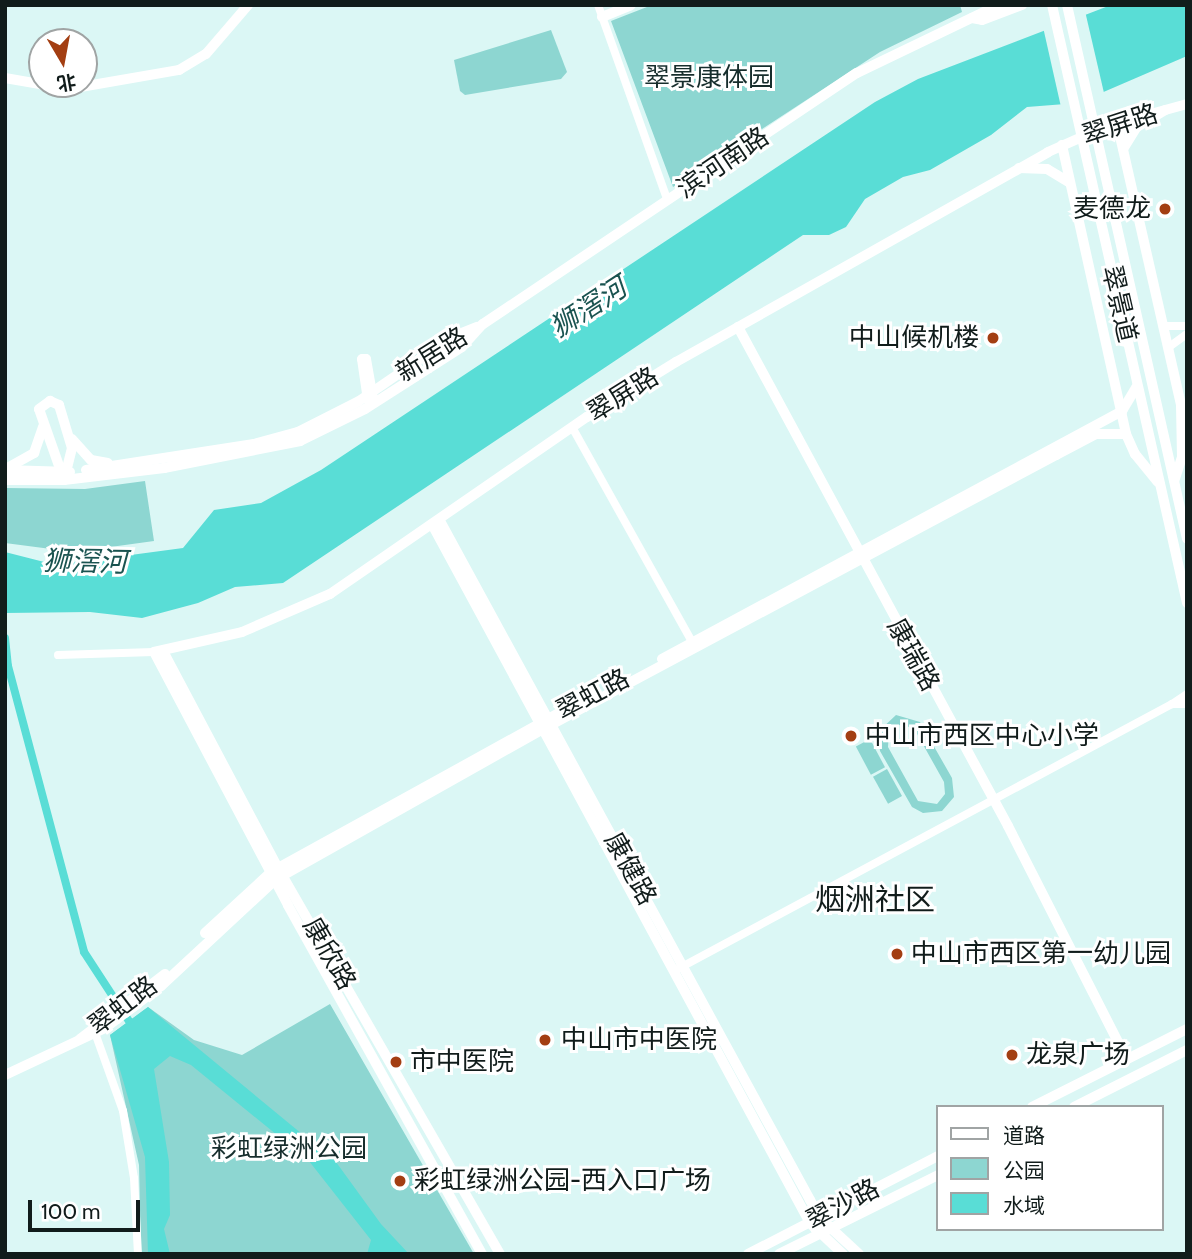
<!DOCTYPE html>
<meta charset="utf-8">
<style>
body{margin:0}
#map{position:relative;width:1192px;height:1259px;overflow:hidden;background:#dbf7f5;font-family:Cabin,"Noto Sans SC",sans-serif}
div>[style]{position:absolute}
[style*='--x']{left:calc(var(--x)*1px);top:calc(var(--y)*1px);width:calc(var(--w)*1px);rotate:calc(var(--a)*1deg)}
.green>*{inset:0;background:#8dd6d1;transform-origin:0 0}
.water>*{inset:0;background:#59ddd6}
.pier>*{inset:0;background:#dbf7f5}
.canal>*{height:8px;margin:-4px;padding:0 4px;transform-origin:4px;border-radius:4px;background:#59ddd6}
.minor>*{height:8px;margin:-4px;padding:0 4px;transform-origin:4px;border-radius:4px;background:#fff}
.tertiary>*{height:10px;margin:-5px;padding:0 5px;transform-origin:5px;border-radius:5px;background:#fff}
.secondary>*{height:10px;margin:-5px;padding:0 5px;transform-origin:5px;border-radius:5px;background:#fff}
.dots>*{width:19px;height:19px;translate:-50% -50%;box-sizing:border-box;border:4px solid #fff;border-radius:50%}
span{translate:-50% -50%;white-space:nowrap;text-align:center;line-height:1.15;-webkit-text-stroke:6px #fff;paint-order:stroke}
.park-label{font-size:26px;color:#172e2d}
.street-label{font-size:26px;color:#111c1b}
.poi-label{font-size:26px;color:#111c1b}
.right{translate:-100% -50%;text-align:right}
.left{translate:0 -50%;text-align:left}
.water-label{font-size:28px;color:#1a5350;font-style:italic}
.quarter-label{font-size:30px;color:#111c1b}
.frame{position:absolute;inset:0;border:7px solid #111c1b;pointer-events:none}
.legend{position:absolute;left:936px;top:1105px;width:228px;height:126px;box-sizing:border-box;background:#fff;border:2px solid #a0a4a4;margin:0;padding:9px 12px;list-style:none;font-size:21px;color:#111c1b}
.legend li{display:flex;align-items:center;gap:14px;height:35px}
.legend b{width:35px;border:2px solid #a0a4a4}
.north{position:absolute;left:28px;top:28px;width:70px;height:70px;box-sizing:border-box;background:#fff;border:2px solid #a0a4a4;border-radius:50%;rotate:170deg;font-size:19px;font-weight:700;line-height:28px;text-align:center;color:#111c1b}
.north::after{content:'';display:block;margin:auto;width:24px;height:32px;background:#a33e12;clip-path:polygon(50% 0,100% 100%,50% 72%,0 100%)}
.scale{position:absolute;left:28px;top:1200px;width:112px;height:32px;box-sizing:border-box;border:4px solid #111c1b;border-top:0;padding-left:9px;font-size:21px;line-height:24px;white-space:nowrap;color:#111c1b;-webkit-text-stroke:5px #fff;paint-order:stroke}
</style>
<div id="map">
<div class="green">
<i style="clip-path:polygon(652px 5px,960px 5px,962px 12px,880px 52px,673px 187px,611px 21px)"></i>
<i style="clip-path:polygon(551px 30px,567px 72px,561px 79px,465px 95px,460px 91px,454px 60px)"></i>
<i style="clip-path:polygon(145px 481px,154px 541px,74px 552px,5px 543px,5px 488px,85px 489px)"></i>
<i style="clip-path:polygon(evenodd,896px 715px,920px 722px,952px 778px,954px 797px,942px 811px,923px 813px,912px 807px,880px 751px,878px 732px,896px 715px,903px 723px,916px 732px,944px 782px,945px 794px,937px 804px,918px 801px,888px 747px,889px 731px,903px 723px)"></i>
<i style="left:870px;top:739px;width:32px;height:16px;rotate:62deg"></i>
<i style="left:887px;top:769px;width:31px;height:16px;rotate:61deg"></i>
<i style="clip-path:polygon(330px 1004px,474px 1254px,141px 1254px,139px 1165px,110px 1035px,148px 1007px,194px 1040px,242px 1055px)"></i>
</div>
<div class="water">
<i style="clip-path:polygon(1111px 5px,1187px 5px,1187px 56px,1078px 103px,1027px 107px,991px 135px,930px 170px,903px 177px,865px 199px,846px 227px,829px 235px,803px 235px,283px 583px,235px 587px,198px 603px,142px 618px,90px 612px,5px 613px,5px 552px,56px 565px,183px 548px,214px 510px,261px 503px,321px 470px,875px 102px,918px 79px)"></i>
<i style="clip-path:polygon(148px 1007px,336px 1162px,381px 1224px,409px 1254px,367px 1254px,371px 1240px,309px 1161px,191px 1065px,170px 1056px,154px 1069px,169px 1162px,170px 1215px,164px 1229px,170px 1254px,148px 1254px,145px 1157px,110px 1035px)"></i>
</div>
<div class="pier">
<i style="clip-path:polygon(1085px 11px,1104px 93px,1079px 107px,1061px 107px,1043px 27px)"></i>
</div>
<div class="canal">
<i style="--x:5;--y:638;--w:28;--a:84"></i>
<i style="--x:8;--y:666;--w:296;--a:75.1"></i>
<i style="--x:84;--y:952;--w:82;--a:56.9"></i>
</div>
<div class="minor">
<i style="--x:598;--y:5;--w:206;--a:70.4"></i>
<i style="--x:1165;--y:326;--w:22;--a:0"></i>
<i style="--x:1169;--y:347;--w:22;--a:-36"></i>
<i style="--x:572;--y:427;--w:246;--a:60.8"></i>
<i style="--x:58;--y:655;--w:96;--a:-1.8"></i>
<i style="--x:1187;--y:694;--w:18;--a:146"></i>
<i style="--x:1172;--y:704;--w:15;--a:0"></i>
<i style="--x:674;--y:971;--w:565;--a:-28.2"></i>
<i style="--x:94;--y:1030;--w:86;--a:70.3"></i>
<i style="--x:123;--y:1111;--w:68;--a:80.7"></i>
<i style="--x:134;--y:1178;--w:76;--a:87"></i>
</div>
<div class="tertiary">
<i style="--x:602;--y:17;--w:31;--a:-22"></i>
<i style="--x:972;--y:18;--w:10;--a:11"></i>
<i style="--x:982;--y:20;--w:43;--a:-20.6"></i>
<i style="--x:5;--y:78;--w:65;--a:9.8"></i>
<i style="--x:69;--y:89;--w:112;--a:-9.8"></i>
<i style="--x:179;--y:70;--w:31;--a:-31"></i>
<i style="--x:206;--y:54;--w:65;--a:-49.4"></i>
<i style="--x:483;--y:324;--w:450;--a:-33.9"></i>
<i style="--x:857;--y:73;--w:157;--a:-25.7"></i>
<i style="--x:738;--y:327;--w:567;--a:61.58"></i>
<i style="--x:1008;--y:826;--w:260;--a:63"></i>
<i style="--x:440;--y:521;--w:773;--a:61.41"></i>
<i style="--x:810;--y:1200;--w:21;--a:61"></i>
<i style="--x:820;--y:1218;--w:53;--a:42.7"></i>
<i style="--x:433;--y:526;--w:792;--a:61.59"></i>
<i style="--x:810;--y:1223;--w:45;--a:43.2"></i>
<i style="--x:163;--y:651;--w:246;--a:62.1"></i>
<i style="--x:278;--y:868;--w:445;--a:60.1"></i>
<i style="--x:662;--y:659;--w:523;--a:-28.33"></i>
<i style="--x:1122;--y:411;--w:29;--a:-59"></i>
<i style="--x:205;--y:933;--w:90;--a:-42.7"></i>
<i style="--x:271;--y:872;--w:329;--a:-28.9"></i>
<i style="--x:80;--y:1039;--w:107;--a:-37.4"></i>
<i style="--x:5;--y:1075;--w:110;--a:-25.2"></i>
<i style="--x:105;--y:1028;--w:70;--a:-36.9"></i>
<i style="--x:161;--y:986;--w:156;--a:-42.9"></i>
<i style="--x:275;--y:880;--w:308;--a:-29.4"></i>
<i style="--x:543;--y:729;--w:582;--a:-28.11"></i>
<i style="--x:1056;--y:455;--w:45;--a:-27.7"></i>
<i style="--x:1096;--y:434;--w:30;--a:0"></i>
<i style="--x:482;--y:1254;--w:399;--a:-119.1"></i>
<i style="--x:288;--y:905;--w:286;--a:-117.9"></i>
<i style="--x:154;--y:652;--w:90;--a:-12.8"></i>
<i style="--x:242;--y:632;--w:96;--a:-23.4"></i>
<i style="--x:330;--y:594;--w:312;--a:-34.6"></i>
<i style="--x:587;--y:417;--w:105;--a:-31.7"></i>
<i style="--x:676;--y:362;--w:427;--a:-29.4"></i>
<i style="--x:1048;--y:152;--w:64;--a:-23.8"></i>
<i style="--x:1107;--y:126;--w:83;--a:-15.4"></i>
</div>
<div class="secondary">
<i style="--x:1052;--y:5;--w:613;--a:77.28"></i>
<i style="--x:1067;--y:5;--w:547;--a:77.33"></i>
<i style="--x:1117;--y:123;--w:289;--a:77.2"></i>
<i style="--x:1181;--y:405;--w:52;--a:88.9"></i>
<i style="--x:1182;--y:457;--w:25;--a:108"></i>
<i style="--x:1062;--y:145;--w:296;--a:77.5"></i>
<i style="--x:1126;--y:434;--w:22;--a:66"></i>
<i style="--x:1135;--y:454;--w:36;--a:51"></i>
<i style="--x:1123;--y:149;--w:26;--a:-58"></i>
<i style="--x:1137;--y:127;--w:33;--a:-31"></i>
<i style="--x:1019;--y:168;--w:28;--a:2"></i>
<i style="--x:1047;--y:169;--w:27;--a:31"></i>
<i style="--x:368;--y:400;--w:41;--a:-98.3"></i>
<i style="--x:362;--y:359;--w:4;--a:0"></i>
<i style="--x:366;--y:359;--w:39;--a:80"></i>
<i style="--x:50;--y:401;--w:10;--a:24"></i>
<i style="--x:59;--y:405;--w:45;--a:73.2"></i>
<i style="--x:72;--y:448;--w:33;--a:104"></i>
<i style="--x:64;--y:480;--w:75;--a:-109.4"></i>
<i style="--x:39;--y:409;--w:14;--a:-36"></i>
<i style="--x:72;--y:439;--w:28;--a:48"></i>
<i style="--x:91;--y:460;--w:17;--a:10"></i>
<i style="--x:9;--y:467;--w:29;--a:-29"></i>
<i style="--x:34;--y:453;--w:28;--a:-71"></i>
<i style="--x:5;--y:470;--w:65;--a:1.8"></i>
<i style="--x:86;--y:470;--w:170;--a:-8.8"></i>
<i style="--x:254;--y:444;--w:46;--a:-15.3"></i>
<i style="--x:298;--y:432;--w:68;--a:-26.9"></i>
<i style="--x:359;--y:401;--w:113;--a:-34.5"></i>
<i style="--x:452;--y:337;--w:27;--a:-22"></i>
<i style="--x:5;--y:480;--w:59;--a:0"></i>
<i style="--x:64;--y:480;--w:101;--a:-6.8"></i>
<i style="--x:164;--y:468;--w:139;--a:-11.2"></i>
<i style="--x:300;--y:441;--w:72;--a:-26.2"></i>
<i style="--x:365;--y:409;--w:115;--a:-32.6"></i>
<i style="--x:462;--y:347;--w:31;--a:-48"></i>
<i style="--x:1032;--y:1107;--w:174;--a:-26.7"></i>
<i style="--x:1074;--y:1107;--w:127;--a:-26.8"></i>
<i style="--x:748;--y:1254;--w:214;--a:-27.3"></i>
<i style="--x:779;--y:1254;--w:178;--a:-26.4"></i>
</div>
<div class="dots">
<i style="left:1165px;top:209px;background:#a33e12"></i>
<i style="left:993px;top:338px;background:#a33e12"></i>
<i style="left:851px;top:736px;background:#a33e12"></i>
<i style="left:897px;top:954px;background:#a33e12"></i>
<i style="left:545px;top:1040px;background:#a33e12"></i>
<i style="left:1012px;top:1055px;background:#a33e12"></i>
<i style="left:396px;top:1062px;background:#a33e12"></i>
<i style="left:400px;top:1181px;background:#a33e12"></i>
</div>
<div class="park-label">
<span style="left:709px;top:78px">翠景康体园</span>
<span style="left:289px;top:1149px">彩虹绿洲公园</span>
</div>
<div class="street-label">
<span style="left:1120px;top:125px;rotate:-18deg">翠屏路</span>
<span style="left:723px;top:163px;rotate:-34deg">滨河南路</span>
<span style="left:1119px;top:304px;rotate:77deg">翠景道</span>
<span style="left:432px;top:355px;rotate:-32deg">新居路</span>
<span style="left:623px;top:395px;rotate:-32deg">翠屏路</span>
<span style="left:913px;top:655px;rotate:61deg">康瑞路</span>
<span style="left:593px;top:695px;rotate:-28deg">翠虹路</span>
<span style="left:630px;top:869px;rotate:61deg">康健路</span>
<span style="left:329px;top:954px;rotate:60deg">康欣路</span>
<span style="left:123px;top:1006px;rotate:-37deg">翠虹路</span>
<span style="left:843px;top:1205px;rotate:-28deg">翠沙路</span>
</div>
<div class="poi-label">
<span class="right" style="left:1151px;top:209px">麦德龙</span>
<span class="right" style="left:979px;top:338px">中山候机楼</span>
<span class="left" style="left:865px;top:736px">中山市西区中心小学</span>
<span class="left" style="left:911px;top:954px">中山市西区第一幼儿园</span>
<span class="left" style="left:561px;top:1040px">中山市中医院</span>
<span class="left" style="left:1026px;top:1055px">龙泉广场</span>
<span class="left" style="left:410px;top:1062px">市中医院</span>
<span class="left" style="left:414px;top:1181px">彩虹绿洲公园-西入口广场</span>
</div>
<div class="water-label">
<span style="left:588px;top:307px;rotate:-33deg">狮滘河</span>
<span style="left:85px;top:561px;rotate:1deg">狮滘河</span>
</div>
<div class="quarter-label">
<span style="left:875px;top:900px">烟洲社区</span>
</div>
<div class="frame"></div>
<ul class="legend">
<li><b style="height:9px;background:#fff"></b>道路</li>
<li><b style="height:19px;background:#8dd6d1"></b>公园</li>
<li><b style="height:19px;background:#59ddd6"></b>水域</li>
</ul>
<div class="north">北</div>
<div class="scale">100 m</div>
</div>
